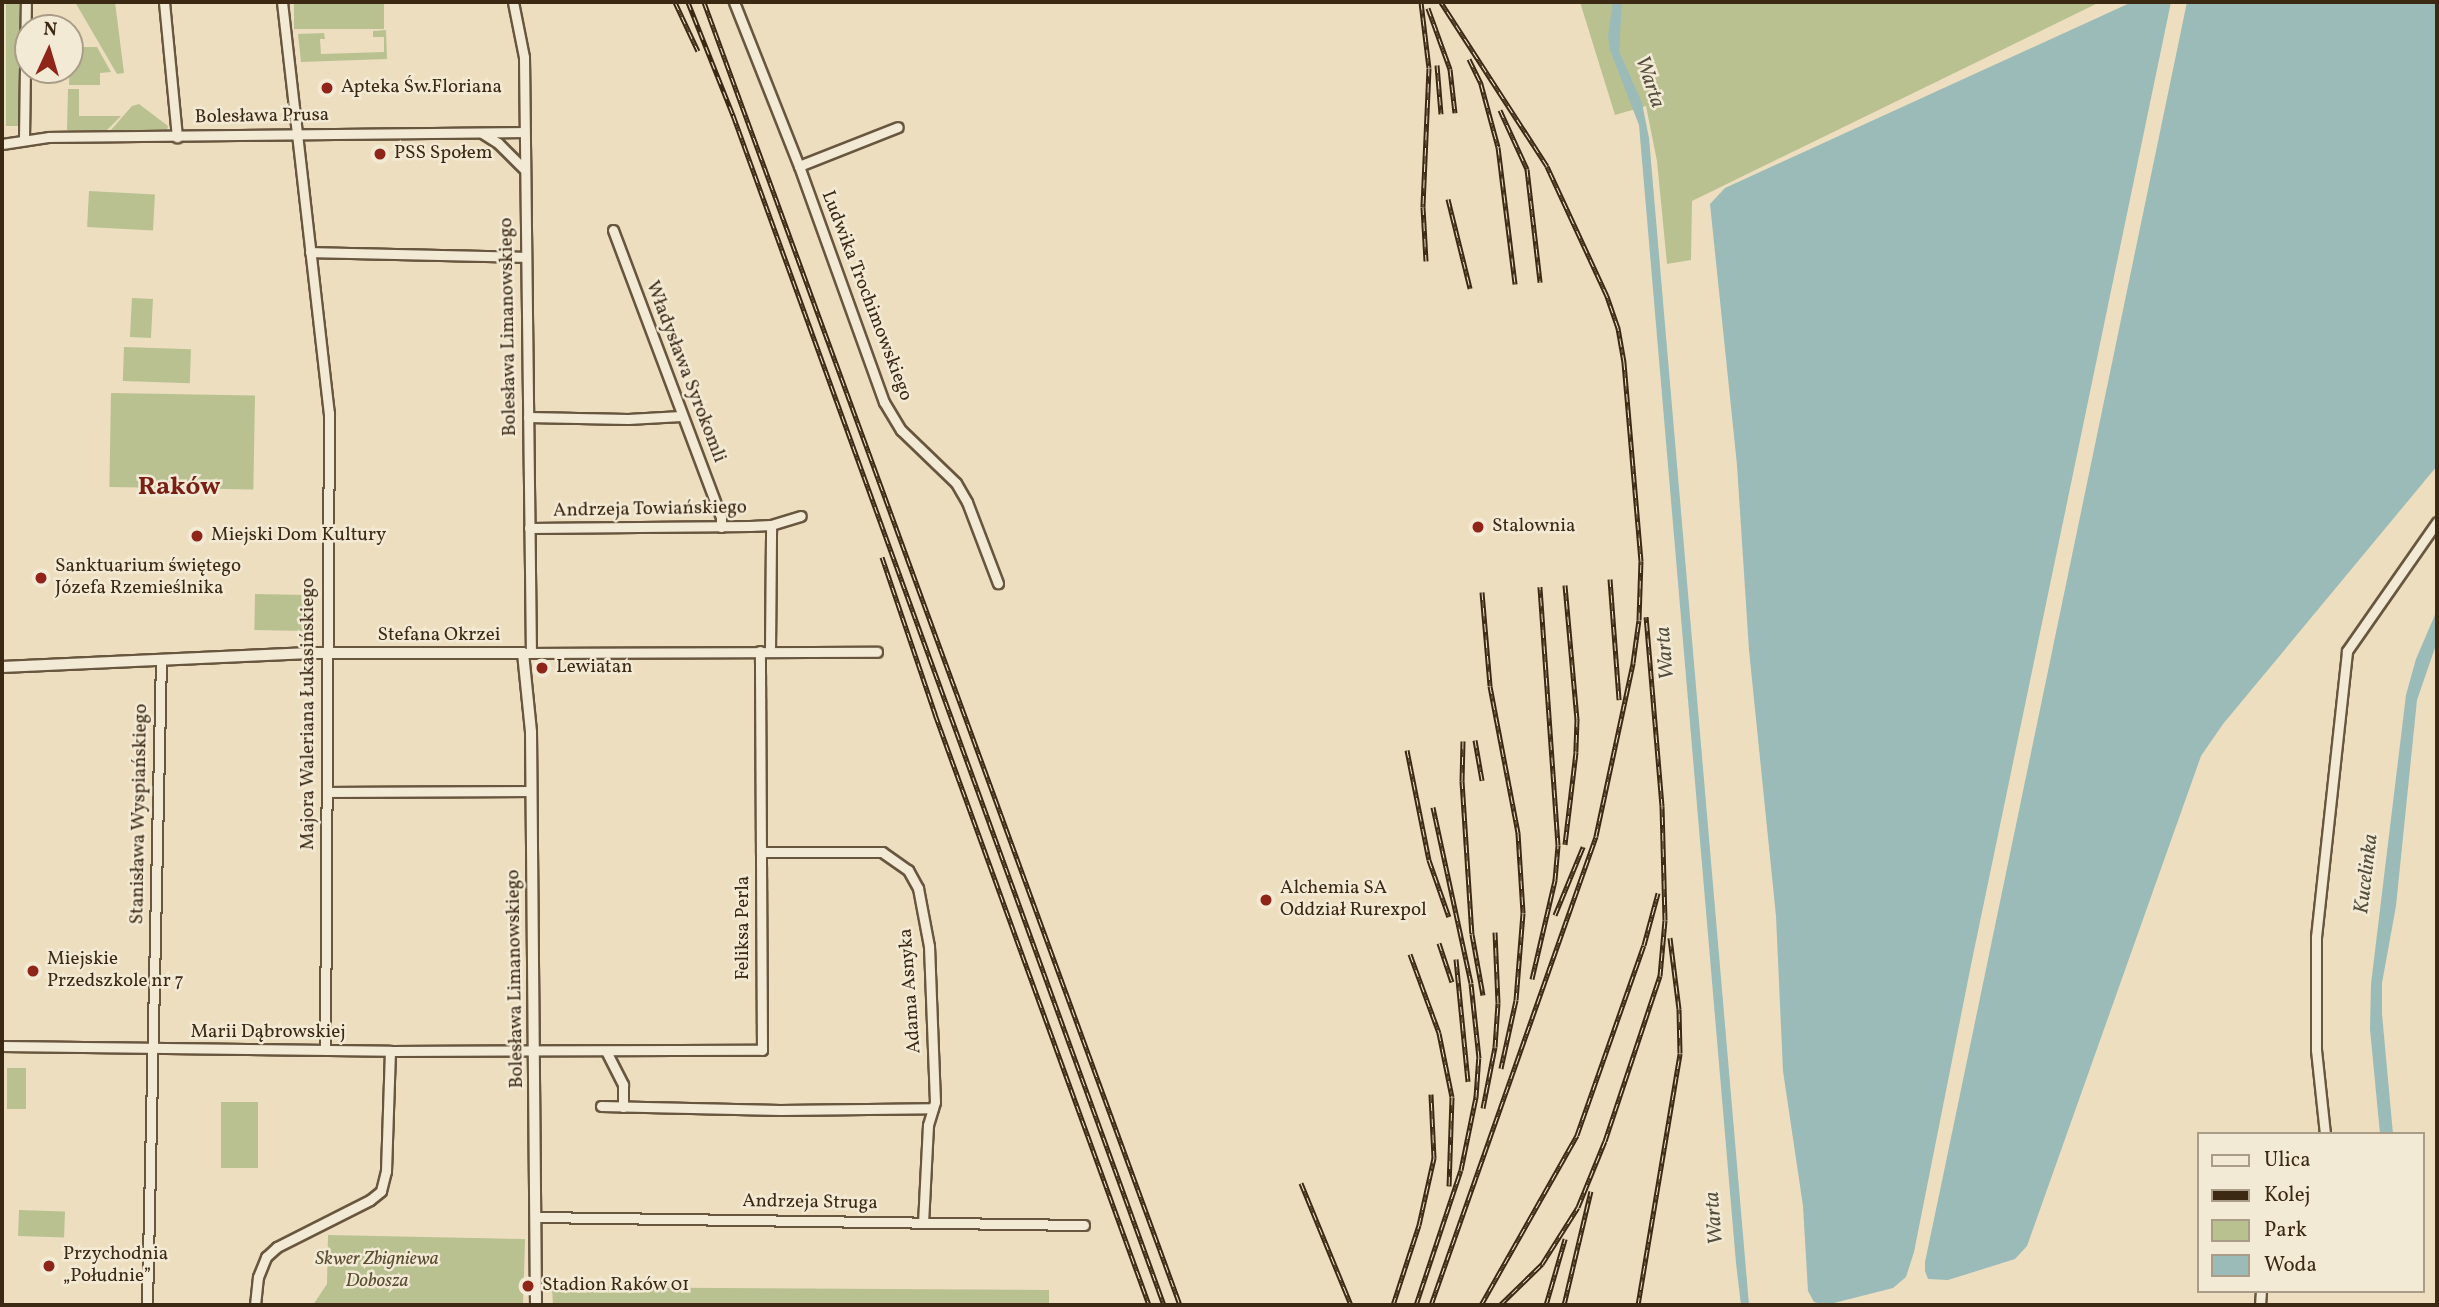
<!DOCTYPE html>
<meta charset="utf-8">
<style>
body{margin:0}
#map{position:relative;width:2439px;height:1307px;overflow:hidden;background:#eddebf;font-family:Vollkorn,serif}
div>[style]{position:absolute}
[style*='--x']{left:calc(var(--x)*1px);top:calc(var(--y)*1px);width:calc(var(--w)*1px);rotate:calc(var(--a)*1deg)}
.green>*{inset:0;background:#b9c191;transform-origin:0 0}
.water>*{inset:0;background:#9abbb7}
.roads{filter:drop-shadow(2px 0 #68563f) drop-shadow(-2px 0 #68563f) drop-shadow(0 2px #68563f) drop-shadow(0 -2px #68563f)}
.minor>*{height:9px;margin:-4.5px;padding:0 4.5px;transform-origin:4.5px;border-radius:4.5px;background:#f3ead5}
.tertiary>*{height:10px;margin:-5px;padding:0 5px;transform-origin:5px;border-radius:5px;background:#f3ead5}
.rail>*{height:5px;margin-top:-2.5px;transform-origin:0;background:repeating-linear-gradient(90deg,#f3ead5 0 8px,#3c2914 0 16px);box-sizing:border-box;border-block:2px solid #3c2914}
.dots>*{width:19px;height:19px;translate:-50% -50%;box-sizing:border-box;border:4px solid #f3ead5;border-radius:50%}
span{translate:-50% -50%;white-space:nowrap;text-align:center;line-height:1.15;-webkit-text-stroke:5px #f3ead5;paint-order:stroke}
.poi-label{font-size:19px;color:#3c2914}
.left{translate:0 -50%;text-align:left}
.street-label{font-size:19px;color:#3c2914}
.park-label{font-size:19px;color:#5b4f33;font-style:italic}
.water-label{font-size:21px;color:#544e3d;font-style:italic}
.district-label{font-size:26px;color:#7a1f14;font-weight:700}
.frame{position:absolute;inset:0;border:4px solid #3c2914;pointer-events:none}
.legend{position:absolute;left:2197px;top:1132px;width:228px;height:161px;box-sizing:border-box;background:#f3ead5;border:2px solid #aa9d88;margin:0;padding:9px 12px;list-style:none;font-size:21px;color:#3c2914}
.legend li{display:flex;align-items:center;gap:14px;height:35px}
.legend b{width:35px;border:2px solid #aa9d88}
.north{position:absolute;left:14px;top:14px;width:70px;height:70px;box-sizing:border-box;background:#f3ead5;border:2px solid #aa9d88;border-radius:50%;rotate:4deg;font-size:19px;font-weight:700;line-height:28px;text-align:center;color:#3c2914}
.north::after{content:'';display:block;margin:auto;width:24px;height:32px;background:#8f2418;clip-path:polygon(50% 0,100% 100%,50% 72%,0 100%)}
</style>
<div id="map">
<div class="green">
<i style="left:6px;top:2px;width:17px;height:124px"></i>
<i style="clip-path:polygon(75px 2px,115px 2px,124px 73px,117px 74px)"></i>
<i style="left:294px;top:2px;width:90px;height:27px"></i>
<i style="clip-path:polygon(1580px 2px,2100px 2px,1692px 201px,1691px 260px,1667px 264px,1657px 161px,1646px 106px,1615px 115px)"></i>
<i style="clip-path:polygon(386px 30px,387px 59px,301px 62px,298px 34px,324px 33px,325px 39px,320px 39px,321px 54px,384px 52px,384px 37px,373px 37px,373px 31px)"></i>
<i style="clip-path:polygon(70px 47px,97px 47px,111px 72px,100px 73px,100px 85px,69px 85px)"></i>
<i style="clip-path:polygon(68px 89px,79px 89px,79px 116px,121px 116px,106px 131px,67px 130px)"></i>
<i style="clip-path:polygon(139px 104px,168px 126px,167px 130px,111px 130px,132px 106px)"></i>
<i style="left:89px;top:191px;width:66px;height:36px;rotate:3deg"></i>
<i style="left:132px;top:298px;width:21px;height:39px;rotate:3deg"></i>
<i style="left:124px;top:347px;width:67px;height:34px;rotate:2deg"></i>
<i style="left:111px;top:393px;width:144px;height:94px;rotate:1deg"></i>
<i style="left:255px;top:594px;width:54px;height:36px;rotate:1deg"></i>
<i style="left:7px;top:1068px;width:19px;height:41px"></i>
<i style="left:221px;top:1102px;width:37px;height:66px"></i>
<i style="left:19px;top:1210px;width:46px;height:26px;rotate:2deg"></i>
<i style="clip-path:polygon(328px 1235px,525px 1239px,523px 1305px,313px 1305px,327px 1284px)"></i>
<i style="clip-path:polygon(552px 1287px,1049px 1290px,1049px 1305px,553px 1305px)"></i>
</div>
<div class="water">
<i style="clip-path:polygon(1613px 2px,1622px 2px,1619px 51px,1642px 103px,1649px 138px,1749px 1305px,1741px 1305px,1736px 1263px,1639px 125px,1610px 50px,1608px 36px)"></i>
<i style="clip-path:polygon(2132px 2px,2171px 2px,1971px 965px,1914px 1252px,1906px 1277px,1893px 1288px,1826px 1305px,1814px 1302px,1808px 1291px,1803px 1206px,1783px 1071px,1776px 916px,1749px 650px,1737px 465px,1710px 204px,1725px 188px)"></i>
<i style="clip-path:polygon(2187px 2px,2437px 2px,2437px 466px,2223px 724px,2201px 756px,2027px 1246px,2015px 1259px,1948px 1280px,1928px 1279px,1925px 1271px,1925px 1262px,1942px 1181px)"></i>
<i style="clip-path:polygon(2437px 610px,2437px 642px,2417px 700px,2396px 906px,2382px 983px,2382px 1014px,2393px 1134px,2380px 1134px,2370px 1029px,2371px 984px,2406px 695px,2416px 659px)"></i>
</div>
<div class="roads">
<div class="minor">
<i style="--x:164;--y:2;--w:136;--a:84.5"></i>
<i style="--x:282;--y:2;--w:414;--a:83.5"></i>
<i style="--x:329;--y:413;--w:637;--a:90.36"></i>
<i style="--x:513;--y:2;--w:56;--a:78.7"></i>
<i style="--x:524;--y:57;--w:596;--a:89.33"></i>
<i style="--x:734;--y:2;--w:176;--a:68.4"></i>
<i style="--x:799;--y:166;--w:251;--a:70.2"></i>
<i style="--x:884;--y:402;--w:33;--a:59"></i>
<i style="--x:901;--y:430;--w:76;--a:43.9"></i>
<i style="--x:956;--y:483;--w:22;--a:60"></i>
<i style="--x:967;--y:502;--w:87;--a:69.1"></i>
<i style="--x:482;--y:133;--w:19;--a:32"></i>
<i style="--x:498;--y:143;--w:38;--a:45"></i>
<i style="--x:24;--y:139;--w:137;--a:-89.2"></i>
<i style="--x:2;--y:144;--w:48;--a:-8.5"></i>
<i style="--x:49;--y:137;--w:475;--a:-0.6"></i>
<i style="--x:799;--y:166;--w:106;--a:-21.5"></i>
<i style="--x:613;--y:230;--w:307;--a:69.4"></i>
<i style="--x:721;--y:517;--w:10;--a:90"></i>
<i style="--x:310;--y:252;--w:216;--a:1.3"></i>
<i style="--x:528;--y:417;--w:100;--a:1.1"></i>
<i style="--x:628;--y:419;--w:53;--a:-3.2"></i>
<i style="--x:529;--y:528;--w:221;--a:-0.5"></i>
<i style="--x:750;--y:526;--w:21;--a:-3"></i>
<i style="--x:771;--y:525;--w:31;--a:-17"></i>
<i style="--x:770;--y:651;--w:126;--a:-89.5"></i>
<i style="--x:526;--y:653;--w:351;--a:-0.2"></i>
<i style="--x:327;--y:792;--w:204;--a:-0.3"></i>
<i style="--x:761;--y:852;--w:121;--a:0"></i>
<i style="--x:882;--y:852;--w:32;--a:35"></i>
<i style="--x:908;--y:870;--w:21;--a:61"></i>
<i style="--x:918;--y:888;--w:59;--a:79.3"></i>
<i style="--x:929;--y:946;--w:156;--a:87.8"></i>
<i style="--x:935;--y:1102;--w:24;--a:107"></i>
<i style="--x:928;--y:1125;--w:98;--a:92.9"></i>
<i style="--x:2;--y:1046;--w:388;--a:0.7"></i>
<i style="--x:390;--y:1051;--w:372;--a:-0.2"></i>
<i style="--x:762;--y:1050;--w:399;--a:-90.3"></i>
<i style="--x:606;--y:1051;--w:38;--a:63"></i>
<i style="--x:623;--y:1085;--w:22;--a:90"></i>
<i style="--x:601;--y:1106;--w:179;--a:1.3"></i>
<i style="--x:780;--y:1110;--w:153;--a:-0.7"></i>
<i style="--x:2325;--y:1134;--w:84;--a:-96.1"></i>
<i style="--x:2316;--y:1050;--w:113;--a:-90"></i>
<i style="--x:2316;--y:937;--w:288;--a:-83.8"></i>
<i style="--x:2347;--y:651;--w:157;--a:-55.1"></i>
<i style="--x:536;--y:1217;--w:548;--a:0.84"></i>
<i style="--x:147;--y:1305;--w:645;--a:-88.76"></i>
<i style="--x:255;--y:1305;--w:28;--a:-84"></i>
<i style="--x:258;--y:1277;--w:22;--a:-68"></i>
<i style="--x:266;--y:1257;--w:15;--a:-42"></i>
<i style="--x:277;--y:1247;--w:104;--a:-26.8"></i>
<i style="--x:370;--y:1200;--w:14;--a:-39"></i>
<i style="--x:381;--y:1191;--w:21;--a:-76"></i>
<i style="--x:386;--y:1171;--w:120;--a:-88.1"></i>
<i style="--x:2260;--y:1305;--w:14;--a:-86"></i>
</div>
<div class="tertiary">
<i style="--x:2;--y:667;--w:308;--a:-2.6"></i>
<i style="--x:310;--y:653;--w:213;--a:0"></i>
<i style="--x:523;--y:653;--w:79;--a:84.2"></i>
<i style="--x:531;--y:732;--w:573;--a:89.5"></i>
</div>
</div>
<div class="rail">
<i style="--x:675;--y:2;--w:54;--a:64.9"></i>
<i style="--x:688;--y:2;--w:122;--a:68.3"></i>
<i style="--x:733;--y:115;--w:1266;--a:70.09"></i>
<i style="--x:704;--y:2;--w:1387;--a:69.93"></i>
<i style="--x:1421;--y:2;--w:66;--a:83.1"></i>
<i style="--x:1429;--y:68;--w:139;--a:92.5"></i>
<i style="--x:1423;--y:207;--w:54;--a:86.8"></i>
<i style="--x:1428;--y:8;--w:65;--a:70.2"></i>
<i style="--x:1450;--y:69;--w:44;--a:83.5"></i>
<i style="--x:1469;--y:59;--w:28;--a:64"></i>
<i style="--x:1481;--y:84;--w:65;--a:74.9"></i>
<i style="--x:1498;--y:147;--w:138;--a:82.9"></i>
<i style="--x:1437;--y:65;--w:49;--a:85.3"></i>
<i style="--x:1500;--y:110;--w:65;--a:65.4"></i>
<i style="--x:1527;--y:169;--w:114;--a:83.4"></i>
<i style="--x:1448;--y:199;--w:92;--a:76.1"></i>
<i style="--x:882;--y:557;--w:166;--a:71.3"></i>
<i style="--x:935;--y:714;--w:629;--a:70.09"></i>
<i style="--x:1610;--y:579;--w:121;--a:85.7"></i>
<i style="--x:1565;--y:585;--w:135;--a:84.9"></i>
<i style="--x:1577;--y:719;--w:33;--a:92"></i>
<i style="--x:1576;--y:752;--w:93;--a:96.8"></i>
<i style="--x:1482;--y:592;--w:94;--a:85.1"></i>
<i style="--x:1490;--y:686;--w:150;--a:79.2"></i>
<i style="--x:1518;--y:833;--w:80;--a:86.4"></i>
<i style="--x:1523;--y:913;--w:87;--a:94.6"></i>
<i style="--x:1516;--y:1000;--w:70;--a:102.4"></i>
<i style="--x:1475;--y:740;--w:41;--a:80.1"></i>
<i style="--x:1463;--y:741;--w:40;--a:91.4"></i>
<i style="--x:1462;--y:781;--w:153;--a:86.3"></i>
<i style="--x:1472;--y:934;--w:62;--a:79.8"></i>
<i style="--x:1407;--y:750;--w:112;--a:78.7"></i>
<i style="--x:1429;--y:860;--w:60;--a:70.7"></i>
<i style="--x:1555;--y:915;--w:74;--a:-67.6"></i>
<i style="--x:1439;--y:943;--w:41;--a:71.6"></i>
<i style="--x:1410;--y:954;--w:84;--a:69.8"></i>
<i style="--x:1439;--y:1033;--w:65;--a:78.5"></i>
<i style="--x:1452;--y:1097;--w:89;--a:91.9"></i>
<i style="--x:1456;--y:959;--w:123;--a:84.4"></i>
<i style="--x:1532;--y:979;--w:102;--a:-76.9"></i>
<i style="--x:1555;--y:880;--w:35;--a:-85"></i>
<i style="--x:1558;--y:845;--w:259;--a:-94"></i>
<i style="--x:1483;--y:1108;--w:62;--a:-78.9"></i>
<i style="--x:1495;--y:1047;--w:44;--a:-86.1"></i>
<i style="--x:1498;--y:1003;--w:71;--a:-92.4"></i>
<i style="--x:1301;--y:1183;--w:132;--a:67.7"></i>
<i style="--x:1393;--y:1305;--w:84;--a:-72"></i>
<i style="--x:1419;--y:1225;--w:69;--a:-77.4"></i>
<i style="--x:1434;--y:1158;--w:64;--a:-92.7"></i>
<i style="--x:1416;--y:1305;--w:142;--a:-71.6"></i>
<i style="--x:1461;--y:1170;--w:75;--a:-78.4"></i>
<i style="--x:1476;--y:1097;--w:39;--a:-86"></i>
<i style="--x:1479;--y:1058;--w:75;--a:-96.1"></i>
<i style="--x:1471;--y:983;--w:180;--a:-102.2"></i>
<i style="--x:1431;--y:1305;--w:497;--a:-70.6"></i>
<i style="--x:1596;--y:836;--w:177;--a:-77.9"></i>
<i style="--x:1633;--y:663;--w:43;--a:-82.1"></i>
<i style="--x:1639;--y:620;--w:59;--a:-88.1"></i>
<i style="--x:1641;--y:561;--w:200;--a:-94.9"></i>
<i style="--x:1624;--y:362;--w:35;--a:-100"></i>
<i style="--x:1618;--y:328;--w:34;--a:-109"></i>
<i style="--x:1607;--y:296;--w:143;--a:-114.8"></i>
<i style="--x:1547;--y:166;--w:195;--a:-122.9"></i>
<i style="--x:1481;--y:1305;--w:195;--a:-60.5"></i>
<i style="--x:1577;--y:1135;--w:201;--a:-70.6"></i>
<i style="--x:1644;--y:945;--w:54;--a:-74.9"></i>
<i style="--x:1500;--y:1305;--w:59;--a:-44.3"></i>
<i style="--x:1542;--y:1264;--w:67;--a:-57.7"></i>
<i style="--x:1578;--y:1207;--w:71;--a:-67.8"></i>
<i style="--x:1605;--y:1141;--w:174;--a:-71.6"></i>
<i style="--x:1660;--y:976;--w:56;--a:-84.9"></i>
<i style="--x:1665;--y:920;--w:114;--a:-91.5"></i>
<i style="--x:1662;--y:806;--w:190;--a:-94.8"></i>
<i style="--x:1546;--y:1305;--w:69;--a:-73.9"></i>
<i style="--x:1564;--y:1305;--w:117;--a:-76.7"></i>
<i style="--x:1638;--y:1305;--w:255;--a:-80.5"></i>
<i style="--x:1680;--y:1053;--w:44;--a:-91.3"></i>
<i style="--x:1679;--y:1009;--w:72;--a:-97.2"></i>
</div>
<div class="dots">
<i style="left:327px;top:88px;background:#8f2418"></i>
<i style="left:380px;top:154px;background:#8f2418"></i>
<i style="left:1478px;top:527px;background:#8f2418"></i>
<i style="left:197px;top:536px;background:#8f2418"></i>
<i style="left:41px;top:578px;background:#8f2418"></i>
<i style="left:542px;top:668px;background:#8f2418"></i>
<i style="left:1266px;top:900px;background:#8f2418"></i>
<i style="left:33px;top:971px;background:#8f2418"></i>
<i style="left:49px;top:1266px;background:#8f2418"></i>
<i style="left:528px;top:1286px;background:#8f2418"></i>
</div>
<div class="poi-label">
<span class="left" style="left:341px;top:88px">Apteka Św.Floriana</span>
<span class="left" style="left:394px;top:154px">PSS Społem</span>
<span class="left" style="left:1492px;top:527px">Stalownia</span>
<span class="left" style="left:211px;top:536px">Miejski Dom Kultury</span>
<span class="left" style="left:55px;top:578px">Sanktuarium świętego<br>Józefa Rzemieślnika</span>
<span class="left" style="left:556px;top:668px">Lewiatan</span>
<span class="left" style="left:1280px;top:900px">Alchemia SA<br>Oddział Rurexpol</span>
<span class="left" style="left:47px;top:971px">Miejskie<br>Przedszkole nr 7</span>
<span class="left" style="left:63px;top:1266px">Przychodnia<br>„Południe”</span>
<span class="left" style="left:542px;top:1286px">Stadion Raków 01</span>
</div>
<div class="street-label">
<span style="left:262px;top:117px;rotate:-1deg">Bolesława Prusa</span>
<span style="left:866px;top:296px;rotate:69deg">Ludwika Trochimowskiego</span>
<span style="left:509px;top:327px;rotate:-91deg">Bolesława Limanowskiego</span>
<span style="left:685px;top:372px;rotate:69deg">Władysława Syrokomli</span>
<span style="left:650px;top:510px;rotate:-1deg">Andrzeja Towiańskiego</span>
<span style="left:439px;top:636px">Stefana Okrzei</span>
<span style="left:309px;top:714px;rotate:-90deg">Majora Waleriana Łukasińskiego</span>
<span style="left:140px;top:814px;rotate:-89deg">Stanisława Wyspiańskiego</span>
<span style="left:744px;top:928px;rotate:-90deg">Feliksa Perla</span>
<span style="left:516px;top:979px;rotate:-91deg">Bolesława Limanowskiego</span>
<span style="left:911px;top:991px;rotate:-94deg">Adama Asnyka</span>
<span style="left:268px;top:1033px">Marii Dąbrowskiej</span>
<span style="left:810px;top:1203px;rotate:1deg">Andrzeja Struga</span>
</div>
<div class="park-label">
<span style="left:377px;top:1271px">Skwer Zbigniewa<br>Dobosza</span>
</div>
<div class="water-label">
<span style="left:1649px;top:82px;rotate:71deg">Warta</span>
<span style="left:1666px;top:653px;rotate:-95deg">Warta</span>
<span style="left:2367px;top:874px;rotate:-83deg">Kucelinka</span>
<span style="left:1715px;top:1218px;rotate:-95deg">Warta</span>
</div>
<div class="district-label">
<span style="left:179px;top:488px">Raków</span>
</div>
<div class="frame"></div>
<ul class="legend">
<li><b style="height:9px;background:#f3ead5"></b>Ulica</li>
<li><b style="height:9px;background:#3c2914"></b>Kolej</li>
<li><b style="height:19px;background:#b9c191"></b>Park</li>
<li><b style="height:19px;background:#9abbb7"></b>Woda</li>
</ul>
<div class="north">N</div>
</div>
